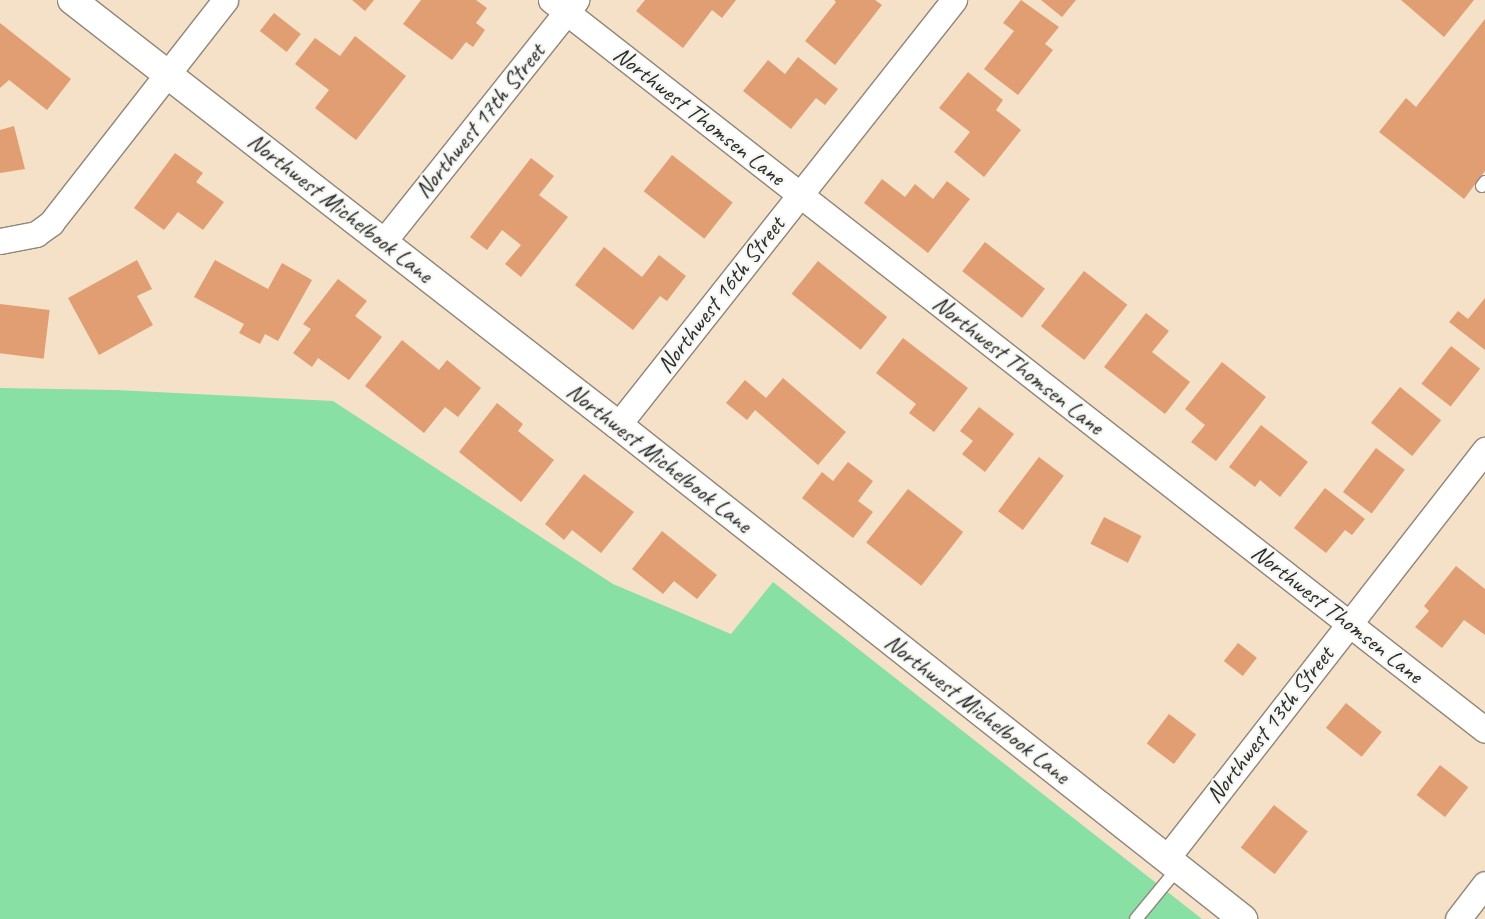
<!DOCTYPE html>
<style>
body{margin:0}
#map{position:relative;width:1485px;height:919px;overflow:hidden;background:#f4e1c7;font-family:Caveat,sans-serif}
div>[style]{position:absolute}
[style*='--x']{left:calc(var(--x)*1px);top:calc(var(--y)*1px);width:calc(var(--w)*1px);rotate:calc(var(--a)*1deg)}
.green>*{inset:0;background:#89e0a4}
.building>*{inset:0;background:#e19e73;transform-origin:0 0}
.roads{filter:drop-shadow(1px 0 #908679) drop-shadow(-1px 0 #908679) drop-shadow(0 1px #908679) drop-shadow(0 -1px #908679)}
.service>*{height:12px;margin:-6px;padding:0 6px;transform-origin:6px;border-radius:6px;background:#fff}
.minor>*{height:25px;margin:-12.5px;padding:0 12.5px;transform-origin:12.5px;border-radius:12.5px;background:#fff}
.tertiary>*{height:28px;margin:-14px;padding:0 14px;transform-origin:14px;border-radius:14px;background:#fff}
span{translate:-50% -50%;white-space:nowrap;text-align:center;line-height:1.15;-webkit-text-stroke:4.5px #f6f6f2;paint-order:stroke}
.street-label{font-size:24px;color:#2b2b2b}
</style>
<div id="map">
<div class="green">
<i style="clip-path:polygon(0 388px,116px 390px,333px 401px,613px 584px,731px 634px,773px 582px,1202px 919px,0 919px)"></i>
</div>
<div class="building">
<i style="clip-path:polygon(352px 0,374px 0,365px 11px)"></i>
<i style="clip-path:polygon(421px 0,476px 0,487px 8px,476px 23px,485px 30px,473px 47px,466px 42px,452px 60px,403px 24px)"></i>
<i style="clip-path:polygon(645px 0,736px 0,722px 18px,712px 10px,683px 48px,636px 11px)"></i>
<i style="clip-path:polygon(834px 0,875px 0,882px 5px,835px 65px,805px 41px,836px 2px)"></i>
<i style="clip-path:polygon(1021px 0,1059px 27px,1045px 44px,1053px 50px,1018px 95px,984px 69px,1014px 31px,1003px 23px)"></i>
<i style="clip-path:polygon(1041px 0,1076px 0,1062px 17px)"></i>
<i style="clip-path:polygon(1401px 0,1474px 0,1444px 37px)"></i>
<i style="left:274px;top:13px;width:34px;height:23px;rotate:38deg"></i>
<i style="clip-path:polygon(1485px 19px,1485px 171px,1464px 199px,1379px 132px,1406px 98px,1416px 107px)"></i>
<i style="clip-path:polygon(0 23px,71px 79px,47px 110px,9px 80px,0 88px)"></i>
<i style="clip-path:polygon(355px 36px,406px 76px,356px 140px,315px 108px,329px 90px,295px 64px,315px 38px,340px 56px)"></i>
<i style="clip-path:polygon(798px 57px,838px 89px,825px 105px,816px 98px,791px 129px,743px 91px,768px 60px,785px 74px)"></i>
<i style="clip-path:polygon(968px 72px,1003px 100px,996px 110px,1021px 130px,984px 177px,954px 152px,970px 132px,939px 108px)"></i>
<i style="clip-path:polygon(14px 126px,25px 169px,0 173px,0 130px)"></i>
<i style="clip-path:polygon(175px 153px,203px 173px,196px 182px,224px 202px,203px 230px,178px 212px,164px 230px,134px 208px)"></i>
<i style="left:672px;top:155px;width:77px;height:46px;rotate:38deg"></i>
<i style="clip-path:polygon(531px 158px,554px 176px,539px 195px,568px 217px,521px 277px,505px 264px,521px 245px,502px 230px,487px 250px,470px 237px)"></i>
<i style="clip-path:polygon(882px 179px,905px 197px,915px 184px,933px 199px,947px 181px,970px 199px,928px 253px,864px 203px)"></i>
<i style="left:985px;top:242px;width:76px;height:37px;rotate:38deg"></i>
<i style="clip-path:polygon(604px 247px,642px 277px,659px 255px,686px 276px,667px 301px,660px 296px,633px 330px,575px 285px)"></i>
<i style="clip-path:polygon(137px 260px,152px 289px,137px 296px,153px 325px,99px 355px,68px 298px)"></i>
<i style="clip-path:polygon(215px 260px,268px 289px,282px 263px,312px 280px,278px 341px,265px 334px,260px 344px,239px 333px,244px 324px,194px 297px)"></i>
<i style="left:818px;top:261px;width:89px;height:42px;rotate:39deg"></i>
<i style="left:1084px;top:271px;width:55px;height:70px;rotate:38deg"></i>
<i style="clip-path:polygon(338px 279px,367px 301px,355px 316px,382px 337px,349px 380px,318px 358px,312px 367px,293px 353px,311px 329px,303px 324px)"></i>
<i style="clip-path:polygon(1485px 298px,1485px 350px,1449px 322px,1458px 311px,1468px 319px)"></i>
<i style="left:0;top:304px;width:50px;height:49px;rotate:7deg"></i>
<i style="clip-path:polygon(1146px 313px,1169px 331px,1152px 352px,1190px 382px,1165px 414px,1104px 367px)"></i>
<i style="clip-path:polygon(903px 338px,968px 388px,934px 432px,909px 413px,916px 404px,876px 373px)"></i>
<i style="clip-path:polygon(402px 340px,439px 370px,447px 360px,481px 388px,458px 417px,445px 407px,424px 433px,365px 386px)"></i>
<i style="left:1451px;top:346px;width:37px;height:48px;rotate:38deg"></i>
<i style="clip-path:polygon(1222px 362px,1266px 397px,1216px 461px,1191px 442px,1205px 425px,1185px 409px)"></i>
<i style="clip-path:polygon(783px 378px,846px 432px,818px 465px,755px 410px,747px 420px,726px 403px,745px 380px,766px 398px)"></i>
<i style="left:1400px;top:387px;width:53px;height:46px;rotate:39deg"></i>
<i style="clip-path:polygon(497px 403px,523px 424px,518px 431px,554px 460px,521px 502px,459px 452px)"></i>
<i style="clip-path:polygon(979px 407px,1014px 434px,985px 472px,962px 454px,973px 441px,960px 431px)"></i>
<i style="clip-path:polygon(1261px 425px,1308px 462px,1280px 497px,1260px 480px,1255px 487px,1229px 467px)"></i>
<i style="left:1376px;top:448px;width:36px;height:55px;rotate:37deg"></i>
<i style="left:1039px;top:457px;width:31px;height:68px;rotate:37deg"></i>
<i style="clip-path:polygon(848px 462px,873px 481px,858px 501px,873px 512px,853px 538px,802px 498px,822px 472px,833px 481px)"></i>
<i style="clip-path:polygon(584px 474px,634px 512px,601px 553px,572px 530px,564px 540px,545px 524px)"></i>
<i style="clip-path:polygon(1325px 488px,1365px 519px,1352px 535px,1345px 530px,1326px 553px,1294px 528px)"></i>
<i style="left:908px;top:489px;width:70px;height:68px;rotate:38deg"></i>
<i style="left:1104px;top:517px;width:42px;height:30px;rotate:27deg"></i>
<i style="clip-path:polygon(662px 531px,717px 575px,697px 599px,674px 581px,663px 594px,632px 569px)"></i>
<i style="clip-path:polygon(1456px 566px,1485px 589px,1485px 635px,1464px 620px,1442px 648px,1415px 627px,1429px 611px,1424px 606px)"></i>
<i style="left:1238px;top:643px;width:24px;height:23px;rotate:38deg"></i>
<i style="left:1346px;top:703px;width:46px;height:32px;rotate:39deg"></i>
<i style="left:1169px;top:714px;width:34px;height:37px;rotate:37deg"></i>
<i style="left:1440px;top:765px;width:36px;height:38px;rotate:38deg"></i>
<i style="left:1274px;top:805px;width:43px;height:54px;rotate:38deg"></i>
</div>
<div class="roads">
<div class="service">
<i style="--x:1482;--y:186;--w:5;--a:-53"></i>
<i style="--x:1136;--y:919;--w:66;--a:-50.5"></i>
</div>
<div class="minor">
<i style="--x:551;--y:0;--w:1185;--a:38.01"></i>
<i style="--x:0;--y:241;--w:37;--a:-11"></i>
<i style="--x:36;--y:234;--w:19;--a:-36"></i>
<i style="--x:51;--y:223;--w:283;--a:-52"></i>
<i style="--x:383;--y:242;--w:310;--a:-51.4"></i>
<i style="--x:618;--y:425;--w:542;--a:-51.67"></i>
<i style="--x:1166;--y:859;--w:519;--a:-52.05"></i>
<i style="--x:1458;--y:919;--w:44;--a:-52.4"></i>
</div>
<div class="tertiary">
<i style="--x:72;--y:0;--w:692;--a:37.9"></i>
<i style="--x:618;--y:425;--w:797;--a:38.32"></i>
</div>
</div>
<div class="street-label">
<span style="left:699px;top:116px;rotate:38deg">Northwest Thomsen Lane</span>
<span style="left:480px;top:121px;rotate:-51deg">Northwest 17th Street</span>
<span style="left:340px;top:208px;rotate:38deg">Northwest Michelbook Lane</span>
<span style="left:721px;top:295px;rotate:-52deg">Northwest 16th Street</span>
<span style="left:1018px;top:365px;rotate:38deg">Northwest Thomsen Lane</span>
<span style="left:659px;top:458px;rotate:38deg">Northwest Michelbook Lane</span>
<span style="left:1337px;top:614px;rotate:38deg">Northwest Thomsen Lane</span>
<span style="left:977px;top:709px;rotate:38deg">Northwest Michelbook Lane</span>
<span style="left:1270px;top:725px;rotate:-52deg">Northwest 13th Street</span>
</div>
</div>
